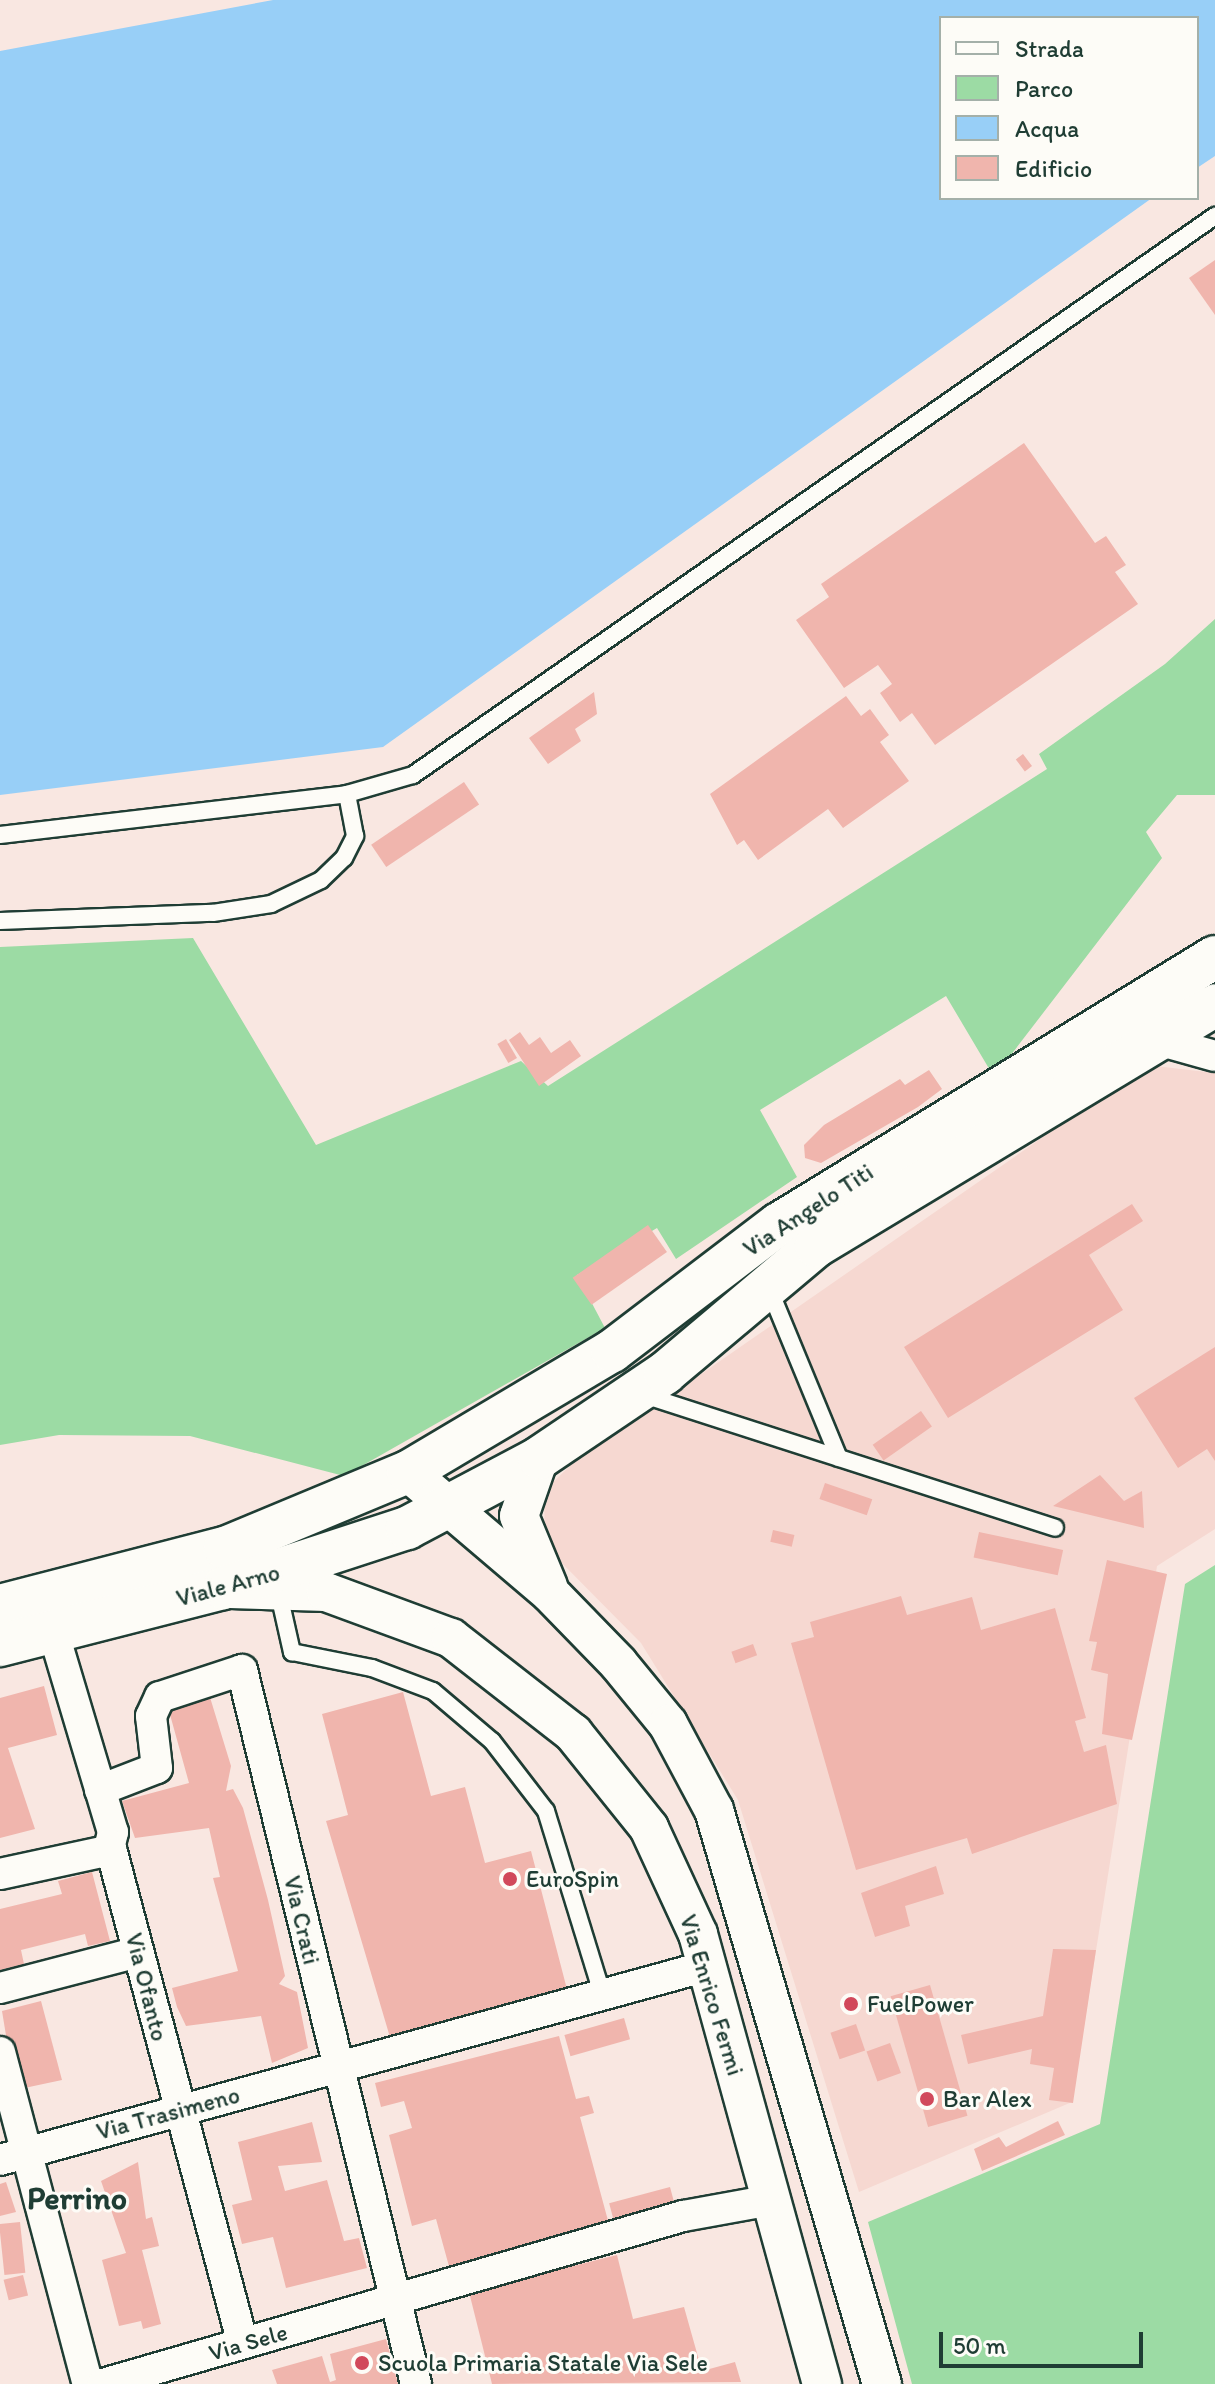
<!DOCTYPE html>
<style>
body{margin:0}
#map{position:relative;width:1215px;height:2384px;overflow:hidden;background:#f9e7e1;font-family:Itim,sans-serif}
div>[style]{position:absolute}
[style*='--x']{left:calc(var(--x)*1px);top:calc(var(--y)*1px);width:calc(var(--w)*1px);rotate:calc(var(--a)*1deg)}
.built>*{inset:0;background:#f6d8d1}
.green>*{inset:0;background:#9cdba4}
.water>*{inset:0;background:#98cff7}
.building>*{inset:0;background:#f0b5ad;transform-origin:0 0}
.roads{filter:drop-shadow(2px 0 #1f3d34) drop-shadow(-2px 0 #1f3d34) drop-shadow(0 2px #1f3d34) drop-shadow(0 -2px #1f3d34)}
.service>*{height:16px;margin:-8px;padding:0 8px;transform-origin:8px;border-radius:8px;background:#fdfcf7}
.minor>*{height:30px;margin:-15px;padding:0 15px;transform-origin:15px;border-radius:15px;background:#fdfcf7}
.tertiary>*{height:38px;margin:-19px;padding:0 19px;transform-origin:19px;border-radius:19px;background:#fdfcf7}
.secondary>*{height:42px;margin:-21px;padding:0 21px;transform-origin:21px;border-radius:21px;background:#fdfcf7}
.dots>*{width:22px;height:22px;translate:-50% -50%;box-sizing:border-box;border:4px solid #fdfcf7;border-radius:50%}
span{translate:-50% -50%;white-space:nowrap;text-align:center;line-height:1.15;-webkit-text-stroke:6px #fdfcf7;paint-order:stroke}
.street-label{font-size:24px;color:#1f3d34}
.poi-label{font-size:24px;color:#1f3d34}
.left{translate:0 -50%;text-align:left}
.district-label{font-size:32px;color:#1f3d34;font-weight:700}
.legend{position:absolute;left:939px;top:16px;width:260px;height:184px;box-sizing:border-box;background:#fdfcf7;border:2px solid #a4b0a9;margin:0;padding:10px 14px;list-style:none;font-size:24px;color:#1f3d34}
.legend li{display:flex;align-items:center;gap:16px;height:40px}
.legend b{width:40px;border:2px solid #a4b0a9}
.scale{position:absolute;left:939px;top:2332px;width:204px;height:36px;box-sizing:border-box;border:4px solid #1f3d34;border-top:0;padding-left:10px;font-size:24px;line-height:28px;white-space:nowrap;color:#1f3d34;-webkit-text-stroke:6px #fdfcf7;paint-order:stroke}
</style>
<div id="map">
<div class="built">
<i style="clip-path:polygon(1147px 1065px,1215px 1073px,1215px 1529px,1157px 1566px,1072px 2102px,859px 2192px,738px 1800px,641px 1643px,545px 1546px,544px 1491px,573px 1463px)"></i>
</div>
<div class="green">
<i style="clip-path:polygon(1215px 619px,1215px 795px,1177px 795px,1146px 832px,1162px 858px,994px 1077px,946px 996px,760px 1110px,797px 1177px,676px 1259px,657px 1228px,577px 1275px,605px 1328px,344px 1476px,190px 1436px,59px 1435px,0 1445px,0 947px,193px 938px,316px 1145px,521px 1061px,548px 1086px,1047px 769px,1039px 754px,1165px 664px)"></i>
<i style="clip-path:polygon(1215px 1565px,1215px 2384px,912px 2384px,868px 2222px,1100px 2124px,1185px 1584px)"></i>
</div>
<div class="water">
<i style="clip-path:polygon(273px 0,1215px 0,1215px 156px,1197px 168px,1197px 18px,941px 18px,941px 198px,1152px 198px,383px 747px,0 795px,0 51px)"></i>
</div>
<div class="building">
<i style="clip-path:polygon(1215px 260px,1215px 315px,1189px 278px)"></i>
<i style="clip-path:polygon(1024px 443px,1095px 543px,1106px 536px,1126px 565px,1115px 572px,1138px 604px,935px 745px,912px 713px,900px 722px,880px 693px,892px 684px,878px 665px,844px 688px,796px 620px,829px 597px,821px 584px)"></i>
<i style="clip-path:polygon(594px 692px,597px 714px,575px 729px,581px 741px,548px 764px,529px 738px)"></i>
<i style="clip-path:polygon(846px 696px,861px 716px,870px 709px,889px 735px,880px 742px,909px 781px,843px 828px,828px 809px,758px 860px,744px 840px,737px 845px,710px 794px)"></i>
<i style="left:1023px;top:754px;width:15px;height:9px;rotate:53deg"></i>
<i style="left:464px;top:782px;width:27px;height:112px;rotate:56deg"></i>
<i style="clip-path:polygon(520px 1032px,529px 1045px,540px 1037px,551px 1053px,570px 1040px,581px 1056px,539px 1086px,509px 1040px)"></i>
<i style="left:506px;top:1039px;width:22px;height:10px;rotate:60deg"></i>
<i style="clip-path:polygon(929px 1070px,942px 1089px,918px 1107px,821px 1163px,805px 1158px,804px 1145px,824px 1125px,900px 1079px,905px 1085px)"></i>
<i style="clip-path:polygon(1132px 1204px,1143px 1221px,1089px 1255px,1123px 1310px,948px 1418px,904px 1347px)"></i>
<i style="left:648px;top:1225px;width:33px;height:92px;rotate:55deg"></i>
<i style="clip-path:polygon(1215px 1347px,1215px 1461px,1207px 1449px,1178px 1468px,1134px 1398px)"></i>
<i style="left:921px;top:1411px;width:19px;height:59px;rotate:55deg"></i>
<i style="clip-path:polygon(1100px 1475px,1124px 1501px,1142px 1491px,1144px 1528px,1053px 1506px)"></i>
<i style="left:825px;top:1483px;width:50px;height:17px;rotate:19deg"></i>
<i style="left:773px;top:1530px;width:22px;height:12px;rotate:13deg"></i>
<i style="left:979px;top:1532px;width:86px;height:26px;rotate:12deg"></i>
<i style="clip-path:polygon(1107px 1560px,1167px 1574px,1132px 1740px,1102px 1734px,1108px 1674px,1091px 1670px,1097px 1642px,1089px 1641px)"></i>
<i style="clip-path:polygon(901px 1596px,907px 1615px,972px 1597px,981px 1630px,1055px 1608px,1086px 1718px,1075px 1721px,1084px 1752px,1106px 1745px,1117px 1804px,972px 1854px,967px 1838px,856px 1870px,791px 1643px,814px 1637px,810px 1622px)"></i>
<i style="left:753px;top:1644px;width:12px;height:23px;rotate:70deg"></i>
<i style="clip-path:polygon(44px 1686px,57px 1735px,8px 1748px,35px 1829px,0 1838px,0 1698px)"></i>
<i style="clip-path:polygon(403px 1692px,431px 1796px,465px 1787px,485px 1863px,531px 1851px,569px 1997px,392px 2044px,326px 1821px,348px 1815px,322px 1714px)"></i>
<i style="clip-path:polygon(209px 1694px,231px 1766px,226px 1791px,233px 1789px,243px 1808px,268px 1900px,285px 1976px,279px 1984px,297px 1992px,308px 2048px,272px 2063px,261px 2016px,186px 2026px,177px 2007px,172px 1988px,238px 1971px,213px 1878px,220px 1877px,209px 1828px,135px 1838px,122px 1801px,189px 1783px,169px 1711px)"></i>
<i style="clip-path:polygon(936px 1866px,944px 1894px,905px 1906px,910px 1926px,875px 1937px,861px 1893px)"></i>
<i style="clip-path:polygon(92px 1872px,110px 1941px,88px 1946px,85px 1934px,21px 1950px,24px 1964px,0 1970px,0 1909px,62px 1894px,58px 1881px)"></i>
<i style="clip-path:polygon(1053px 1949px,1096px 1950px,1073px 2103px,1049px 2100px,1054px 2068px,1030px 2064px,1032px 2049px,968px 2064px,961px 2035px,1043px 2016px)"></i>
<i style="left:930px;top:1985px;width:136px;height:41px;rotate:74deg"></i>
<i style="clip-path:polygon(41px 2001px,62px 2080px,15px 2090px,2px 2011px)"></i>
<i style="left:624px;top:2018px;width:22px;height:62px;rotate:74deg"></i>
<i style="left:856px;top:2024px;width:28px;height:27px;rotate:71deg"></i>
<i style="clip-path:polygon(559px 2036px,576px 2099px,589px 2096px,594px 2113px,580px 2117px,610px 2228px,450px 2270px,436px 2219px,412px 2226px,389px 2135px,412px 2128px,404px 2101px,381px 2107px,375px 2083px)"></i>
<i style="left:890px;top:2043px;width:32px;height:25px;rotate:70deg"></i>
<i style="clip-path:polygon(1058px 2121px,1065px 2135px,982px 2171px,974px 2149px,999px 2137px,1006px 2147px)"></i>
<i style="clip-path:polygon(312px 2122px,322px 2162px,278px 2166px,285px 2191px,327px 2180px,344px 2241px,359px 2238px,367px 2268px,286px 2288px,273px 2237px,242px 2244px,232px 2205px,252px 2200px,238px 2142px)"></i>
<i style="clip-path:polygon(138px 2162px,146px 2219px,152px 2217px,159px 2246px,142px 2250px,161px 2324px,143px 2329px,141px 2321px,119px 2326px,102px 2260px,126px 2253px,101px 2181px)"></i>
<i style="clip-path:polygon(6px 2182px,16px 2212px,0 2216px,0 2184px)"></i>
<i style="left:670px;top:2187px;width:24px;height:63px;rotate:75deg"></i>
<i style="left:20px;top:2222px;width:51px;height:21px;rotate:84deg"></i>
<i style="clip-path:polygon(617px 2255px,633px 2319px,684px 2307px,702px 2371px,735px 2362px,741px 2382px,492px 2384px,469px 2292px)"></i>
<i style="left:23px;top:2275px;width:21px;height:20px;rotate:76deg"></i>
<i style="clip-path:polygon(386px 2339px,398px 2384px,277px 2384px,272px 2370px,322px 2356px,330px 2382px,336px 2380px,330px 2354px)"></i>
</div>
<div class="roads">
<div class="service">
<i style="--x:0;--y:835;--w:349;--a:-6.7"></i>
<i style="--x:347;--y:794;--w:69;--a:-16.1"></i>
<i style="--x:413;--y:775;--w:978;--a:-34.88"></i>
<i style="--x:0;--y:921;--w:213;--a:-2.2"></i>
<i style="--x:213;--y:913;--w:59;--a:-8.8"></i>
<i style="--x:271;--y:904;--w:55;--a:-25.6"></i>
<i style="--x:321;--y:880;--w:32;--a:-44"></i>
<i style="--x:344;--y:858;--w:25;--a:-63"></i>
<i style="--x:355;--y:836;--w:43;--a:-100.8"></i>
<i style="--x:768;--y:1286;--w:186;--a:67.6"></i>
<i style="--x:641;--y:1394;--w:435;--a:17.9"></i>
<i style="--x:278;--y:1590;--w:64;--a:77.3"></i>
<i style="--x:292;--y:1652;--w:82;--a:11.3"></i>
<i style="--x:372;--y:1668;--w:65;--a:20.7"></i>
<i style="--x:433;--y:1691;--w:77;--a:40.3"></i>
<i style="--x:492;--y:1741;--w:88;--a:52.4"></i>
<i style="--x:546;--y:1811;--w:194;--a:72.9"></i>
</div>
<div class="minor">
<i style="--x:1158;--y:1040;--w:59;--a:15.7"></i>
<i style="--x:53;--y:1631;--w:210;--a:73.4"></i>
<i style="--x:113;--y:1832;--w:13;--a:103"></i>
<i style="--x:110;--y:1845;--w:516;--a:75.08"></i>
<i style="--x:100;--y:1790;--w:61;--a:-21.1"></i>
<i style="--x:157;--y:1768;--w:52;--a:-96.6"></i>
<i style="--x:151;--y:1716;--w:21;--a:-65"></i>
<i style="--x:160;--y:1697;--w:86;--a:-18.2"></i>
<i style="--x:242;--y:1670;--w:735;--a:76.3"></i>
<i style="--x:0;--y:1874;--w:114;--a:-12.2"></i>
<i style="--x:0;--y:1988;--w:143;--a:-14.6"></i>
<i style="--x:0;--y:2052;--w:343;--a:75.2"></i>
<i style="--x:0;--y:2160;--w:733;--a:-15.34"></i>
<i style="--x:103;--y:2384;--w:604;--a:-16.15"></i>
<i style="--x:683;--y:2216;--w:89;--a:-10.3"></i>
</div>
<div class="tertiary">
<i style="--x:539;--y:1458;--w:61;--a:109"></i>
<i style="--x:519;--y:1516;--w:76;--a:67.5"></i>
<i style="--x:408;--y:1472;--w:187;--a:40.4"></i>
<i style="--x:550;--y:1593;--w:98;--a:45.8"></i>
<i style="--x:618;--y:1663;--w:79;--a:50.7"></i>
<i style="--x:668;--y:1724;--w:98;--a:61.9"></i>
<i style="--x:714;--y:1810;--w:598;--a:73.69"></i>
<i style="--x:230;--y:1589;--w:96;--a:1.8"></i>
<i style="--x:326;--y:1592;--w:133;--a:20.2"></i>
<i style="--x:451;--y:1638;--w:155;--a:37.9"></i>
<i style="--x:573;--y:1733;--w:122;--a:51.3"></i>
<i style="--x:649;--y:1828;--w:117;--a:65.2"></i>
<i style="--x:698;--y:1934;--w:467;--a:74.6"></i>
</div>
<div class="secondary">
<i style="--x:0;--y:1606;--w:232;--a:-14.5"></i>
<i style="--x:225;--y:1548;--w:198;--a:-22.6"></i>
<i style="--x:408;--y:1472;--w:237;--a:-30.7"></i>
<i style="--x:612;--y:1351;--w:210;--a:-37.3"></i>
<i style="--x:779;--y:1224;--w:511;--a:-31.48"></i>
<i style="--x:0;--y:1645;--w:230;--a:-14.3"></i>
<i style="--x:223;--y:1588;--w:194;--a:-18.1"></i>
<i style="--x:407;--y:1528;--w:149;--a:-27.9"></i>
<i style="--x:539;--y:1458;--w:152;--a:-34"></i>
<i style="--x:665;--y:1373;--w:197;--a:-40.1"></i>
<i style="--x:816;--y:1246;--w:466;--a:-31.1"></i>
</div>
</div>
<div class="dots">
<i style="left:510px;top:1879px;background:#d1495b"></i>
<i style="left:851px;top:2004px;background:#d1495b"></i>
<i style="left:927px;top:2099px;background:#d1495b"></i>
<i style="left:362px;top:2363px;background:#d1495b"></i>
</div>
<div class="street-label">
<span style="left:808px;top:1210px;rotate:-33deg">Via Angelo Titi</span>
<span style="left:228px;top:1585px;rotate:-15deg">Viale Arno</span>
<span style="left:302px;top:1920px;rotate:77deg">Via Crati</span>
<span style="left:147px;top:1987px;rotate:76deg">Via Ofanto</span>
<span style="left:712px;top:1995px;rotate:73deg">Via Enrico Fermi</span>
<span style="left:168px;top:2113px;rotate:-15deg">Via Trasimeno</span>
<span style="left:248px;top:2342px;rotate:-16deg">Via Sele</span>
</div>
<div class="poi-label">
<span class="left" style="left:526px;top:1879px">EuroSpin</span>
<span class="left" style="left:867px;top:2004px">FuelPower</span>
<span class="left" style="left:943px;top:2099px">Bar Alex</span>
<span class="left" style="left:378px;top:2363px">Scuola Primaria Statale Via Sele</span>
</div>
<div class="district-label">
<span style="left:77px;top:2198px">Perrino</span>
</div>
<ul class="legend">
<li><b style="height:10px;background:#fdfcf7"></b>Strada</li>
<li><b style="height:22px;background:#9cdba4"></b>Parco</li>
<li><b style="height:22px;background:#98cff7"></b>Acqua</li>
<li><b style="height:22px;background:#f0b5ad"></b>Edificio</li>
</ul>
<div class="scale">50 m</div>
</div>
